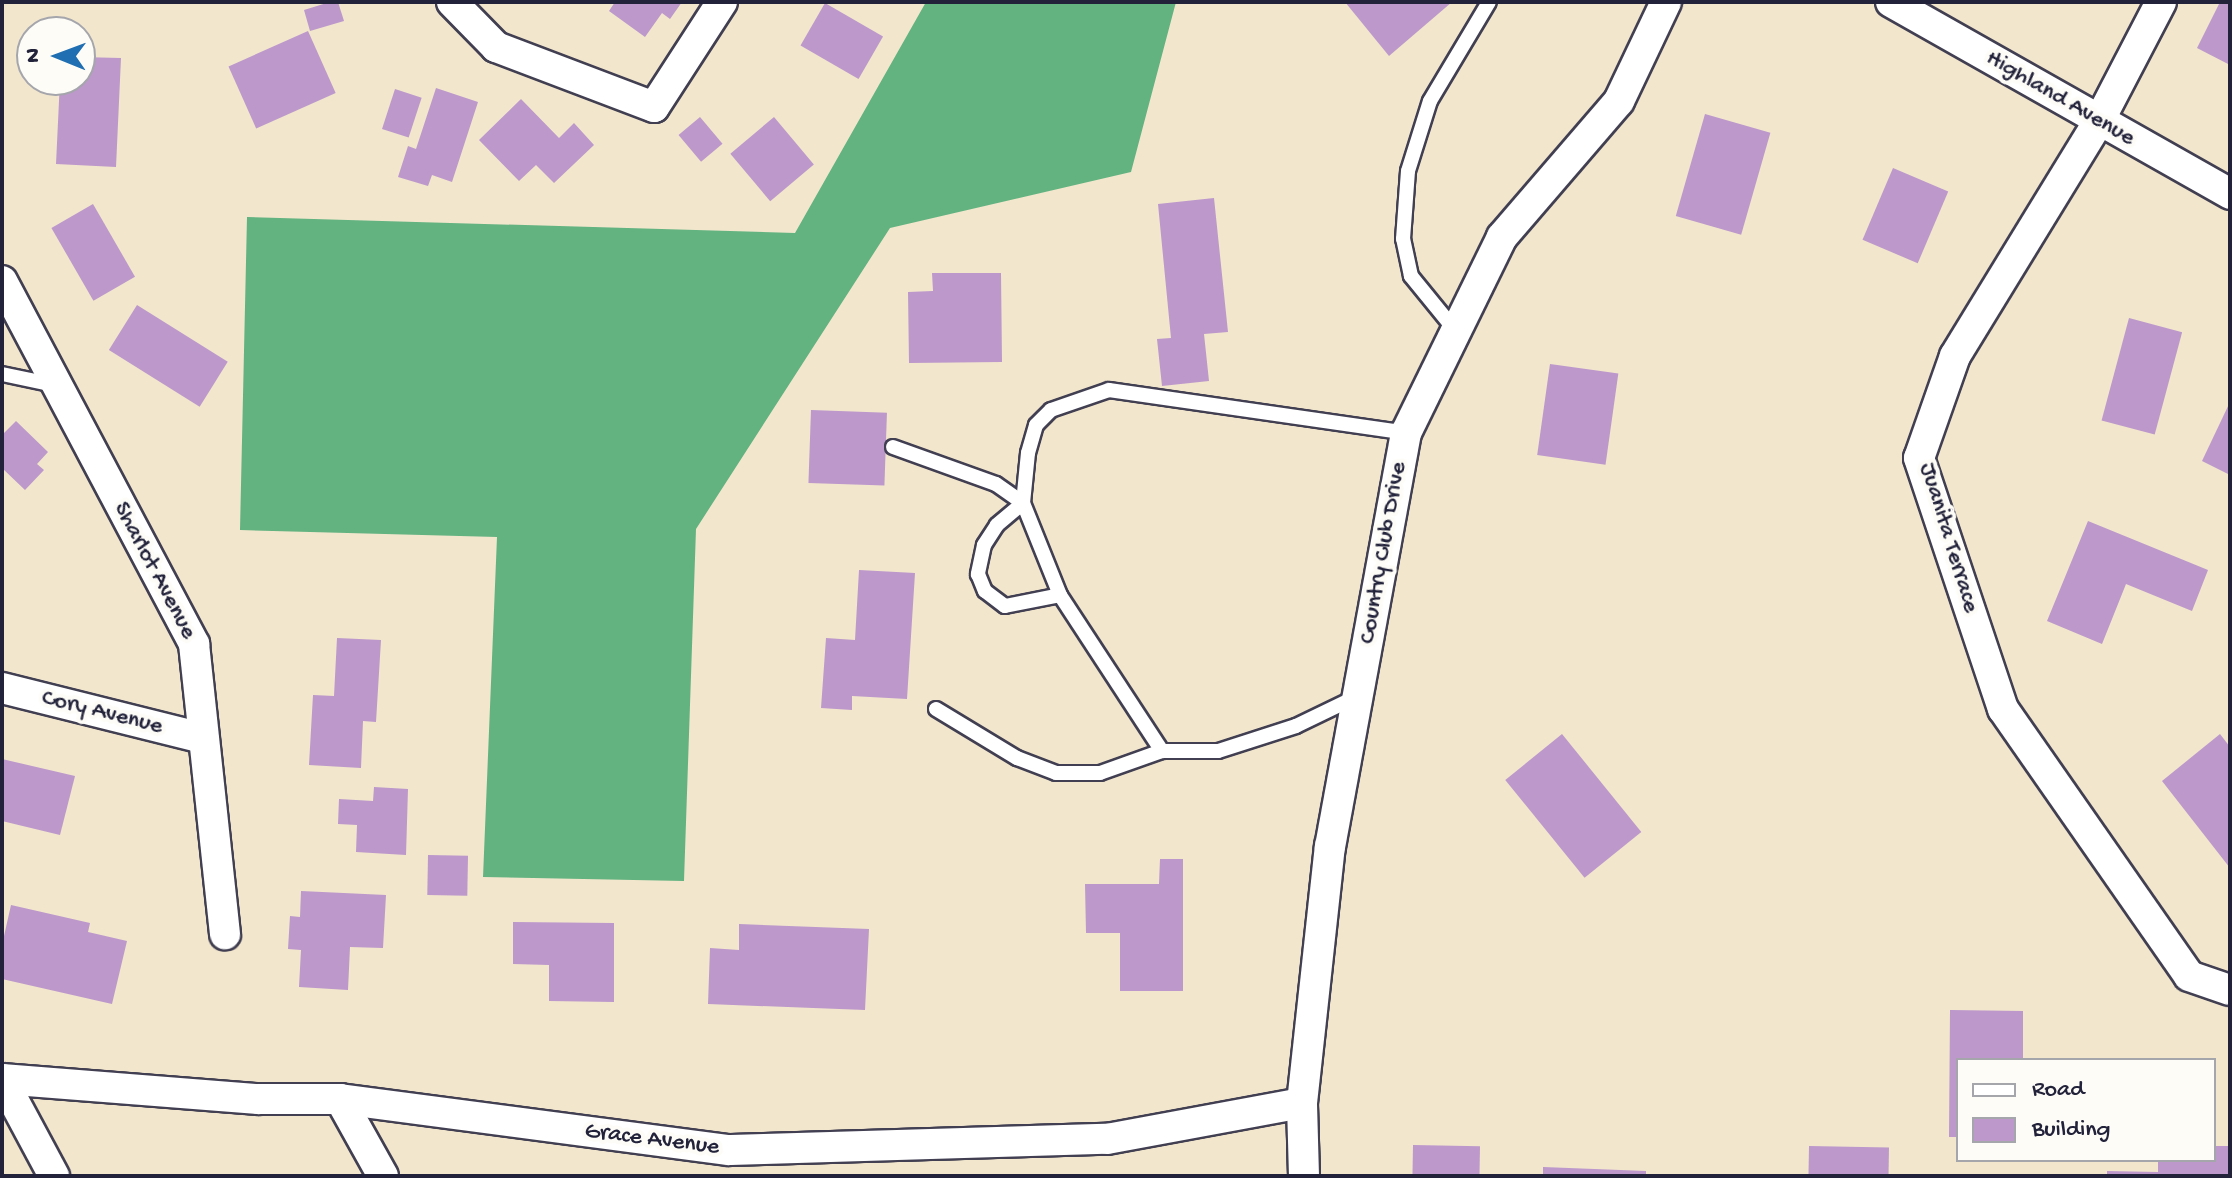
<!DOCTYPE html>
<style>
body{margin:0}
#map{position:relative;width:2232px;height:1178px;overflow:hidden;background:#f2e6cd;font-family:"Gochi Hand",sans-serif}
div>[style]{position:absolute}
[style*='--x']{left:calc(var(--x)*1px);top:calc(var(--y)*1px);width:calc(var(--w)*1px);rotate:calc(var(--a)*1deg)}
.forest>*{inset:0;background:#62b380}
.building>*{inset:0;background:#bc98cb;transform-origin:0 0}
.roads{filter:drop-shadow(2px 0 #413f51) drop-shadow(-2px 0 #413f51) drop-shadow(0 2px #413f51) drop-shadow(0 -2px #413f51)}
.lane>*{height:14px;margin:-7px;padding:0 7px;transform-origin:7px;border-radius:7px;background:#fff}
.street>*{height:30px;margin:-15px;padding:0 15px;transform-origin:15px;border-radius:15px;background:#fff}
span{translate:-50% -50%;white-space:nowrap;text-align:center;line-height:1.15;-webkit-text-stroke:8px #fdfcf7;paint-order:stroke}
.street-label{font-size:24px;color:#22223b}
.frame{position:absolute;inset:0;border:4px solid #22223b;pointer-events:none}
.legend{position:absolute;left:1956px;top:1058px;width:260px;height:104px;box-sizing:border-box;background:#fdfcf7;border:2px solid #a5a5ac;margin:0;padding:10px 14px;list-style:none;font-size:24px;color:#22223b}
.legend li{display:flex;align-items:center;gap:16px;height:40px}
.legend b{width:40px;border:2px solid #a5a5ac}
.north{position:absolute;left:16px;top:16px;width:80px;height:80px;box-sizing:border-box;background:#fdfcf7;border:2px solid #a5a5ac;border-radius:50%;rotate:271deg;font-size:22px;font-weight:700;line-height:32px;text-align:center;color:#22223b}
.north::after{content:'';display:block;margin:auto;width:28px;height:36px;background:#1f6fb2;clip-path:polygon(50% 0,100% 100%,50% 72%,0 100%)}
</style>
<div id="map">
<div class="forest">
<i style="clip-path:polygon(926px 2px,1176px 2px,1131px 172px,890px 228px,696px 529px,684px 881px,483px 877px,497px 537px,240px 530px,247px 217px,795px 233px)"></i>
</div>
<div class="building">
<i style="clip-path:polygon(330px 2px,338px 2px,344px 21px,310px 31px,304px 10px)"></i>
<i style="clip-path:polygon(615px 2px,682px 2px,670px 19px,662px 13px,645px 37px,609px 11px)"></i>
<i style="clip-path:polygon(1345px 2px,1452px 2px,1389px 56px)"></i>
<i style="clip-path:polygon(2220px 2px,2230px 2px,2230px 65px,2197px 48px)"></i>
<i style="left:825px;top:3px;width:67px;height:49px;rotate:30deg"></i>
<i style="left:308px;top:31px;width:68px;height:87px;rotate:66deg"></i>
<i style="clip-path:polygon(80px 57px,121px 58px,116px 167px,56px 164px,60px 80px,80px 80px)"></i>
<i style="clip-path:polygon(436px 88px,478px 102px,452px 182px,432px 175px,428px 186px,398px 177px,408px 146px,416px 149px)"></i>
<i style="left:395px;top:89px;width:28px;height:42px;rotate:18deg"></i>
<i style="clip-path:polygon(521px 99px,559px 138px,574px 123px,594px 145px,554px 183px,536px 165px,519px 181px,479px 140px)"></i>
<i style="left:1705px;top:114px;width:68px;height:106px;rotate:16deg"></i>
<i style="left:700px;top:117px;width:35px;height:28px;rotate:50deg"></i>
<i style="left:774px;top:117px;width:62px;height:57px;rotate:50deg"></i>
<i style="left:1893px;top:168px;width:60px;height:78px;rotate:23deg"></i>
<i style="clip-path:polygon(1214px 198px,1228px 332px,1204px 334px,1209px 381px,1162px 386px,1157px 339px,1171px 338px,1158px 204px)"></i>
<i style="left:93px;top:204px;width:84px;height:48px;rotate:60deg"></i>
<i style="clip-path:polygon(932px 273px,1001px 273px,1002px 362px,909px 363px,908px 292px,933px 291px)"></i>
<i style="left:137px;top:305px;width:107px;height:53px;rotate:32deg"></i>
<i style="left:2129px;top:318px;width:55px;height:106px;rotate:15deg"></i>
<i style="left:1550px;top:364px;width:69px;height:92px;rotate:8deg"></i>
<i style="clip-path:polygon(2230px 402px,2230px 475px,2202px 461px)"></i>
<i style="left:811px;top:410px;width:76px;height:73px;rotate:2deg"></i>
<i style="clip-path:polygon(16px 421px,48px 452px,37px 464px,44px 470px,25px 490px,2px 468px,2px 435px)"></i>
<i style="clip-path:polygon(2088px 521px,2208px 570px,2192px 611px,2126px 584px,2102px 644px,2047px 621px)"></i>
<i style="clip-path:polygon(859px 570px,915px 573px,907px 699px,852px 696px,852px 710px,821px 708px,826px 638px,855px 640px)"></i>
<i style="clip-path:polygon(337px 638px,381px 640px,376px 722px,363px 721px,361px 768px,309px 765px,313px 695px,334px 696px)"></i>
<i style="left:1562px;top:734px;width:126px;height:73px;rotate:51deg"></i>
<i style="clip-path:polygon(2220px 734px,2230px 747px,2230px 868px,2162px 781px)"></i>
<i style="clip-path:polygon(2px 759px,75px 776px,60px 835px,2px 821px)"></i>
<i style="clip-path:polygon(374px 787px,408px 789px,406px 855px,356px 852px,357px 825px,338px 824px,339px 799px,373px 801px)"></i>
<i style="left:428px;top:855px;width:40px;height:40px;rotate:1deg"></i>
<i style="clip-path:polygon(1160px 859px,1183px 859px,1183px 991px,1120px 991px,1120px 933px,1086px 933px,1085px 884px,1159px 884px)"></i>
<i style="clip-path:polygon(301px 891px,386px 895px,383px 948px,350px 947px,348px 990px,299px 987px,301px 950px,288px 949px,290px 916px,300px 917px)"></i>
<i style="clip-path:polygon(11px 905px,90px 923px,88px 932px,127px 941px,112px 1004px,2px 979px,2px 945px)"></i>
<i style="clip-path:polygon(513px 922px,614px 923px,614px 1002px,549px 1001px,549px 965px,513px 964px)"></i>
<i style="clip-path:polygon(739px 924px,869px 929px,865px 1010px,708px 1004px,710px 948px,739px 950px)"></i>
<i style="clip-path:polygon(1950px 1010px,2023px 1011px,2023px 1060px,1958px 1060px,1958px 1137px,1949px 1137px)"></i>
<i style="left:1413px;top:1145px;width:67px;height:31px;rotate:1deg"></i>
<i style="left:1809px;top:1146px;width:80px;height:30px;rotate:1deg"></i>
<i style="clip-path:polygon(2214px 1146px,2230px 1146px,2230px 1176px,2107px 1176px,2107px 1171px,2158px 1172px,2158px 1160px,2214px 1160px)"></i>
<i style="clip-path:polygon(1543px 1167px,1646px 1171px,1646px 1176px,1543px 1176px)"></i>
</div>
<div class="roads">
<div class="lane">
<i style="--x:1455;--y:330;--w:70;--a:-129.2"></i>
<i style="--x:1411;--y:276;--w:38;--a:-102"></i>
<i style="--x:1403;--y:239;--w:68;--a:-85.8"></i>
<i style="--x:1408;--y:171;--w:73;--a:-72.6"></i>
<i style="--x:1430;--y:101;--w:115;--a:-59.2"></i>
<i style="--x:2;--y:374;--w:53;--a:11.9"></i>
<i style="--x:893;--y:447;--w:109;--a:19.8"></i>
<i style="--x:996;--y:484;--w:33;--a:35"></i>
<i style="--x:1023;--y:503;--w:34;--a:140"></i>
<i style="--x:997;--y:525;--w:24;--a:123"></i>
<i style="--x:984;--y:545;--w:30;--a:102"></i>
<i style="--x:978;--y:574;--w:18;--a:68"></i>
<i style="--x:985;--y:591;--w:25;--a:37"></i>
<i style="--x:1005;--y:606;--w:56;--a:-11.3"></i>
<i style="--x:1358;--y:696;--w:69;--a:154.2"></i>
<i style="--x:1296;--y:726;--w:82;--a:162.2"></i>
<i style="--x:1218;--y:751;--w:56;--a:180"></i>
<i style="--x:1162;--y:751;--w:186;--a:-123.2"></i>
<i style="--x:1060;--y:595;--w:99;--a:-111.9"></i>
<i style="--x:1023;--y:503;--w:50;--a:-84.3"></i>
<i style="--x:1028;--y:453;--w:29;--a:-74"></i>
<i style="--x:1036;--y:425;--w:21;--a:-45"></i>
<i style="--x:1051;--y:410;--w:61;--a:-19"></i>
<i style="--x:1109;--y:390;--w:300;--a:8.2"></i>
<i style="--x:936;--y:709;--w:95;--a:31.2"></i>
<i style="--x:1017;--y:758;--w:42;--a:21"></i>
<i style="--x:1056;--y:773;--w:44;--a:0"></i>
<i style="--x:1100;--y:773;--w:66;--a:-19.5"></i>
</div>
<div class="street">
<i style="--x:452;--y:2;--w:63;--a:45.6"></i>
<i style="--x:496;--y:47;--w:169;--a:20.8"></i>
<i style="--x:654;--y:107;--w:125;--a:-57.1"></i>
<i style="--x:1891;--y:2;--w:390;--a:29.5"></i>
<i style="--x:2161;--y:2;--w:134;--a:117.5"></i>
<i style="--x:2099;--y:121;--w:276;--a:121.5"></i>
<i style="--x:1955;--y:356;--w:108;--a:109.4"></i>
<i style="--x:1919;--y:458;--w:265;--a:71.5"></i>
<i style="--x:2003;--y:709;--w:325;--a:55.1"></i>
<i style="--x:2189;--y:976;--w:43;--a:18.9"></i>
<i style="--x:2;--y:281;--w:411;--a:62.1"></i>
<i style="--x:194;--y:644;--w:292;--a:83.9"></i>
<i style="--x:2;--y:688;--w:207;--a:14"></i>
<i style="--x:2;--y:1079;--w:257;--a:4.5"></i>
<i style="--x:258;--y:1099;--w:82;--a:0"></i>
<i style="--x:340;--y:1099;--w:392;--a:7.5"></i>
<i style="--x:729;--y:1150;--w:378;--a:-1.7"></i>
<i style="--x:1107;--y:1139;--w:198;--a:-10.5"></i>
<i style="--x:2;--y:1079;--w:110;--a:61.8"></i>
<i style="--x:340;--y:1099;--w:88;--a:60.8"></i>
<i style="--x:1304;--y:1176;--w:73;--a:-91.6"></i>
<i style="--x:1302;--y:1103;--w:258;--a:-83.8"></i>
<i style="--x:1330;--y:847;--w:421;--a:-79.6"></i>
<i style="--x:1406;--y:433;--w:218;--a:-63.9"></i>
<i style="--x:1502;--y:237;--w:179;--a:-49.3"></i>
<i style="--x:1619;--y:101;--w:110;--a:-64.6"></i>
</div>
</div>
<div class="street-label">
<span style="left:2060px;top:99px;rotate:30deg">Highland Avenue</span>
<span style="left:1948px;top:538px;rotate:73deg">Juanita Terrace</span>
<span style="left:1384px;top:553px;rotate:-80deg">Country Club Drive</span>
<span style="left:154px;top:571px;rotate:62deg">Sharlot Avenue</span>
<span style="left:102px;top:713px;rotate:14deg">Cory Avenue</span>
<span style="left:652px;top:1140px;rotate:7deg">Grace Avenue</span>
</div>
<div class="frame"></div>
<ul class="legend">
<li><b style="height:10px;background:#fff"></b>Road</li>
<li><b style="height:22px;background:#bc98cb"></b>Building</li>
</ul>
<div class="north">N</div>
</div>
